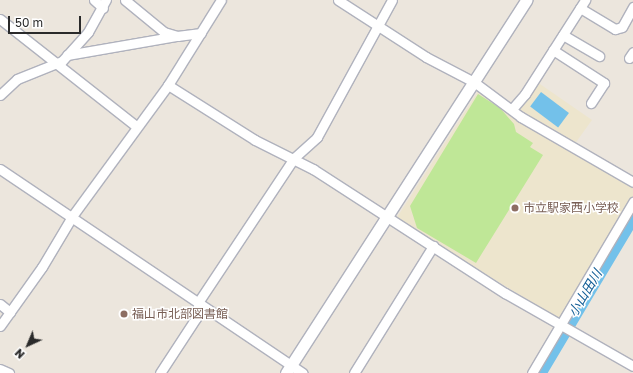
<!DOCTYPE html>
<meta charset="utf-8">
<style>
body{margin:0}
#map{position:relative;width:633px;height:373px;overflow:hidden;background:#ece6dd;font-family:"Golos Text","Noto Sans JP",sans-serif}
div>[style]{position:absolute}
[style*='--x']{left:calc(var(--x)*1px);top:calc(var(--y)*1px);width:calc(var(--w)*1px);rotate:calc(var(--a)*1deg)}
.education>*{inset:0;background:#ede5cd}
.pitch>*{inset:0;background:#bfe797}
.water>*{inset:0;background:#73c1ea;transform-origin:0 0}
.river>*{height:17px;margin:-8.5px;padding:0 8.5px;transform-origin:8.5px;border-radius:8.5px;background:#73c1ea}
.roads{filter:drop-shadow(1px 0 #b0b2bd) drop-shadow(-1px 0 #b0b2bd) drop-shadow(0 1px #b0b2bd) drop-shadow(0 -1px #b0b2bd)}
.minor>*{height:9px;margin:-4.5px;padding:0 4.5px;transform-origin:4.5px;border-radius:4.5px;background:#fff}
.tertiary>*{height:11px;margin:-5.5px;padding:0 5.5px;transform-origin:5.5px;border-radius:5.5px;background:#fff}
.dots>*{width:11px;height:11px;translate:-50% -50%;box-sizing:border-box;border:2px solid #fff;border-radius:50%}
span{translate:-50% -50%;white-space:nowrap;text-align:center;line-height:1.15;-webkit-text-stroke:3px #fff;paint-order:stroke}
.education-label{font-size:12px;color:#785e54}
.left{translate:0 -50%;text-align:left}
.water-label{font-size:13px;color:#125e96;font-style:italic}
.north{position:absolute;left:8px;top:325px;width:40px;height:40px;-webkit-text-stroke:3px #fff;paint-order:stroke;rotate:224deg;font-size:11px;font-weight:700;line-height:16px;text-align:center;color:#2a2a2a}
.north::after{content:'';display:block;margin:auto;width:14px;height:18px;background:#2a2a2a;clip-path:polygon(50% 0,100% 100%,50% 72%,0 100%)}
.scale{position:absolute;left:8px;top:16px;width:73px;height:18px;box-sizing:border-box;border:2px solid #2a2a2a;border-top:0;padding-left:5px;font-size:12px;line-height:14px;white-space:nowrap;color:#2a2a2a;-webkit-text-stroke:3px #fff;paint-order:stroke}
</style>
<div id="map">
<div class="education">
<i style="clip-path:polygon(537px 82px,592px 120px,574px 145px,520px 113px,518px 110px)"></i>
<i style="clip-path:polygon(479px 90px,502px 104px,517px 120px,633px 187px,633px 197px,559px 319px,396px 219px)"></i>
</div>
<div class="pitch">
<i style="clip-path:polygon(478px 94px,500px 108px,514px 124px,516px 132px,533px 143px,530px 147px,543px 155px,476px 263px,417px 228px,410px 206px)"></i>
</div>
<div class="water">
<i style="left:541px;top:92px;width:35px;height:18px;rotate:37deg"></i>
</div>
<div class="river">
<i style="--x:537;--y:373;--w:187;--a:-59.2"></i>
</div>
<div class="roads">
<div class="minor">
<i style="--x:94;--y:0;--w:12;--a:42"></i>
<i style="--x:125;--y:0;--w:50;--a:39.4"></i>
<i style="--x:164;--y:32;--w:14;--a:17"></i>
<i style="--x:177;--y:36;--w:24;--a:-7"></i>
<i style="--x:338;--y:0;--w:105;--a:32.9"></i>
<i style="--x:426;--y:57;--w:54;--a:27.5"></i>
<i style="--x:474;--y:82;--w:59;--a:36.7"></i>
<i style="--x:521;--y:117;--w:129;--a:30.1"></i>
<i style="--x:580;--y:8;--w:41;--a:31"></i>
<i style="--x:615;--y:29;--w:7;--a:-16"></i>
<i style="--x:622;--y:27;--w:23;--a:-61"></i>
<i style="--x:0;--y:19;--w:174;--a:38.2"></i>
<i style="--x:563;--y:35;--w:42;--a:30.3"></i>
<i style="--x:553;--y:50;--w:61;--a:32.9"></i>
<i style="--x:604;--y:83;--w:24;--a:123"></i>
<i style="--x:67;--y:55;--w:112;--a:-9.8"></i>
<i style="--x:629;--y:58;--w:7;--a:-56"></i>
<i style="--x:168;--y:85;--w:103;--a:32.3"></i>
<i style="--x:255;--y:140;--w:65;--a:26.6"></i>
<i style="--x:313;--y:169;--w:229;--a:32.9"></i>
<i style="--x:505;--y:293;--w:147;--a:29.7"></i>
<i style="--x:0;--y:95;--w:23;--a:-43"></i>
<i style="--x:17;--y:79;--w:48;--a:-21.8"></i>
<i style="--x:62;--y:61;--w:39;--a:-48"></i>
<i style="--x:88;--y:32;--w:37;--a:-61"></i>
<i style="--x:512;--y:109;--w:20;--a:-49"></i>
<i style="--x:525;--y:94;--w:112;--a:-57.4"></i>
<i style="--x:0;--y:169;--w:365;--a:34"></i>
<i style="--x:0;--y:304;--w:13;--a:39"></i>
<i style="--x:0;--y:326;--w:72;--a:-54.6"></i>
<i style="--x:42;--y:267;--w:61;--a:-59.2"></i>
<i style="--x:73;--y:215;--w:161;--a:-53.8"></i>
<i style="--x:168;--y:85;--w:100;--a:-58.1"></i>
<i style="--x:0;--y:369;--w:10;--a:24"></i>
<i style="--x:160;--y:373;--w:66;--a:-56.8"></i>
<i style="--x:196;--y:318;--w:17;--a:-80"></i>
<i style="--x:199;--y:301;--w:172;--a:-56.4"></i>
<i style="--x:294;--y:158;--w:31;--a:-42"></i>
<i style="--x:317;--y:137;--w:156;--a:-61.3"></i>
<i style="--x:354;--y:373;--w:150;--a:-58.1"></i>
<i style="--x:532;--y:373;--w:199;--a:-59.4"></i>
</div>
<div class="tertiary">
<i style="--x:286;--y:373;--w:444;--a:-57.2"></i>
</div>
</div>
<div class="dots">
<i style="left:515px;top:208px;background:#8d6e63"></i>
<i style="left:124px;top:314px;background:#8d6e63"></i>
</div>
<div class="education-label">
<span class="left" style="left:523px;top:208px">市立駅家西小学校</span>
<span class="left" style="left:132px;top:314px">福山市北部図書館</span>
</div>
<div class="water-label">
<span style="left:585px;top:293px;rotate:-59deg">小山田川</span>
</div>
<div class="north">N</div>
<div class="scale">50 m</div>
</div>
